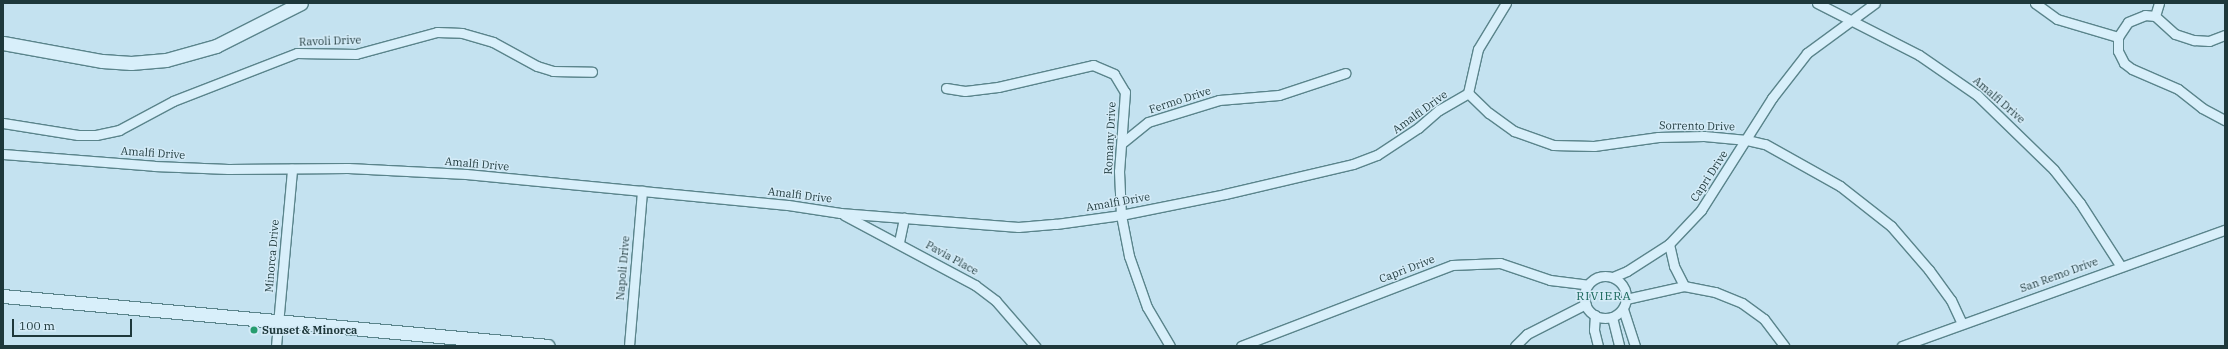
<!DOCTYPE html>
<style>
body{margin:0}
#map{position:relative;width:2228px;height:349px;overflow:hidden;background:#c4e2f0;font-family:"IBM Plex Serif",serif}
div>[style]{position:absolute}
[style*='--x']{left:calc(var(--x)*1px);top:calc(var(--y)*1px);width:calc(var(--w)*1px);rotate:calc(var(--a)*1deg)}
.roads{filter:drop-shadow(1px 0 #5a848b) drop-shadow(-1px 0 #5a848b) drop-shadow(0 1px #5a848b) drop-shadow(0 -1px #5a848b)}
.minor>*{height:9px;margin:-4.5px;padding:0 4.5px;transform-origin:4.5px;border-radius:4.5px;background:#d8effa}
.minor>.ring{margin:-4.5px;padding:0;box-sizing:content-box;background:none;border:9px solid #d8effa;border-radius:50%}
.secondary>*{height:13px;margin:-6.5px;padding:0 6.5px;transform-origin:6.5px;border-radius:6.5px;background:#d8effa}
.dots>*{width:11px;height:11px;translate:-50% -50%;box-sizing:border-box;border:2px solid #d4ebf7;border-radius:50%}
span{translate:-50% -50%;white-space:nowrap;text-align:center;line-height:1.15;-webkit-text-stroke:3px #d4ebf7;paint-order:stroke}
.street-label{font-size:11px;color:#1e383b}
.poi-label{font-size:11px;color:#1e383b;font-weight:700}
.left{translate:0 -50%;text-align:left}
.neighbourhood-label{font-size:12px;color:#1c695c;letter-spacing:1px}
.frame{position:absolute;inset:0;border:4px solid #1e383b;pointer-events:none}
.scale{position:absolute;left:12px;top:319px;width:120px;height:18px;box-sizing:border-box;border:2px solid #1e383b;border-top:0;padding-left:5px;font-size:12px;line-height:14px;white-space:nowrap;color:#1e383b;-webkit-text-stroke:3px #d4ebf7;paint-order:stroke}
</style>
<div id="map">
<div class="roads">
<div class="minor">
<i style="--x:1817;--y:3;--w:114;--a:27"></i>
<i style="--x:1919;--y:55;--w:70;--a:34.6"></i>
<i style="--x:1977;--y:95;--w:107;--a:44.2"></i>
<i style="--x:2054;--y:170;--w:42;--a:51.8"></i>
<i style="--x:2080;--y:203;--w:74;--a:57.2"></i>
<i style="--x:2035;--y:3;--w:27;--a:36"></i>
<i style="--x:2057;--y:19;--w:64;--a:16.4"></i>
<i style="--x:2118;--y:37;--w:14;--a:90"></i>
<i style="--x:2118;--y:51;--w:13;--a:63"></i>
<i style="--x:2124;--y:63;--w:10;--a:37"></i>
<i style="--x:2132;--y:69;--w:50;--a:23.5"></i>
<i style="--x:2178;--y:89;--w:31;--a:38"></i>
<i style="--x:2202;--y:108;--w:26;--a:28"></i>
<i style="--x:2155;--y:16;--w:14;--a:-73"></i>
<i style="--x:2118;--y:37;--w:18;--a:-56"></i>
<i style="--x:2128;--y:22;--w:18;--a:-22"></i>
<i style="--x:2145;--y:15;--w:10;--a:6"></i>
<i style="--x:2155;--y:16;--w:27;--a:42"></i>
<i style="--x:2175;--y:34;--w:20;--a:18"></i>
<i style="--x:2194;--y:40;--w:15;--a:4"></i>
<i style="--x:2209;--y:41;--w:17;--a:-21"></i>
<i style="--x:946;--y:88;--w:19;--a:9"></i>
<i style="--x:965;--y:91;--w:33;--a:-7"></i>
<i style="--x:998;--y:87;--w:98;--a:-13"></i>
<i style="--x:1093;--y:65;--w:23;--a:23"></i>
<i style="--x:1114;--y:74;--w:21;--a:59"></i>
<i style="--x:1125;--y:92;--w:79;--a:94.3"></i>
<i style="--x:1119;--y:171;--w:44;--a:87.4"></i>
<i style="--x:1121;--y:215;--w:42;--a:79"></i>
<i style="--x:1129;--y:256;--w:54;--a:70.6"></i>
<i style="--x:1147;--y:307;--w:45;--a:59.5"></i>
<i style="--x:1468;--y:93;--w:29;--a:44"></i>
<i style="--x:1489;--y:113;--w:31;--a:36"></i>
<i style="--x:1514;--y:131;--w:41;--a:19.7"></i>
<i style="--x:1553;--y:145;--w:41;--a:1.4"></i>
<i style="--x:1594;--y:146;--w:65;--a:-8"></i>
<i style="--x:1658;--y:137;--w:46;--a:-1.2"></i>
<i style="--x:1704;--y:136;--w:43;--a:5.3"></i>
<i style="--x:1747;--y:140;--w:18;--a:13"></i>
<i style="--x:1765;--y:144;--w:86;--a:29.2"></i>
<i style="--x:1840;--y:186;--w:65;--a:38.1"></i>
<i style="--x:1891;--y:226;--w:58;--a:49.2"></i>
<i style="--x:1929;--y:270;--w:37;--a:54"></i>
<i style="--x:1951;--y:300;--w:26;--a:65"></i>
<i style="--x:3;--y:123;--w:76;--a:9.1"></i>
<i style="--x:78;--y:135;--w:18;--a:0"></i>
<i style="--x:96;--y:135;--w:24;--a:-12"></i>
<i style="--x:119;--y:130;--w:61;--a:-28.2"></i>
<i style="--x:173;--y:101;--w:133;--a:-21.2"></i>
<i style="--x:297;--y:53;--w:59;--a:1"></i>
<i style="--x:356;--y:54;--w:84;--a:-15.2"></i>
<i style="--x:437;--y:32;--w:25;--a:2"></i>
<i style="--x:462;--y:33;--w:32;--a:16"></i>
<i style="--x:493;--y:42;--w:50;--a:28.6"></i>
<i style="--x:537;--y:66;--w:17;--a:17"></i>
<i style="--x:553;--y:71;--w:39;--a:1"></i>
<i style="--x:1122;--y:143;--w:33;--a:-39"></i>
<i style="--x:1148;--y:122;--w:74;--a:-17.2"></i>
<i style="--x:1219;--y:100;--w:60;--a:-4.8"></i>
<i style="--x:1279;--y:95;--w:70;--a:-18.4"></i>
<i style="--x:3;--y:154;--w:151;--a:4.5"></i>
<i style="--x:154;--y:166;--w:74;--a:2.3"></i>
<i style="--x:228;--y:169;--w:120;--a:-0.5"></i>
<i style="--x:348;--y:168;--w:118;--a:2.9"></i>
<i style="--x:466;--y:174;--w:323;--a:5.5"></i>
<i style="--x:788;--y:205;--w:53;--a:8.7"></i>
<i style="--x:840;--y:213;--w:179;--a:4.5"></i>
<i style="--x:1018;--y:227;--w:38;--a:-5"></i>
<i style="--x:1056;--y:224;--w:66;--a:-7.9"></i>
<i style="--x:1121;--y:215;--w:106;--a:-11.4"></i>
<i style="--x:1225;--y:194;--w:131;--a:-13.2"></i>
<i style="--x:1353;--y:164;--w:26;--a:-21"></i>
<i style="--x:1377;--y:155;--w:49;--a:-33.4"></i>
<i style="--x:1418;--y:128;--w:28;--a:-41"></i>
<i style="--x:1439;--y:110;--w:34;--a:-30"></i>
<i style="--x:1468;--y:93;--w:45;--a:-77.2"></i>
<i style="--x:1478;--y:49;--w:54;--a:-58.7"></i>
<i style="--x:844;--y:215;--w:149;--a:28.1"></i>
<i style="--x:975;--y:285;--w:26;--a:37"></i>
<i style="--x:996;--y:301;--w:60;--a:49.1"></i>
<i style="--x:899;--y:242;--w:25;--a:-78"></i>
<i style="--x:1669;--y:244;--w:23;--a:77"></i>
<i style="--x:1674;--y:266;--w:22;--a:63"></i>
<i class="ring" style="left:1584px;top:276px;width:33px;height:33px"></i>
<i style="--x:1613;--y:277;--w:15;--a:-23"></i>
<i style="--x:1627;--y:271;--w:50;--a:-32.7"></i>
<i style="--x:1669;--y:244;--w:47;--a:-46.7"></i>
<i style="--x:1701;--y:210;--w:133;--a:-57.6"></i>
<i style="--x:1772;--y:98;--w:57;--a:-52.1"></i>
<i style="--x:1807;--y:53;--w:84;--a:-36.3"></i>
<i style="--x:1626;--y:299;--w:59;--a:-12.6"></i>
<i style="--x:1684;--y:286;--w:32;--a:11"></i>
<i style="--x:1715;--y:292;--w:29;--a:22"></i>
<i style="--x:1742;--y:303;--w:27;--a:36"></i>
<i style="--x:1764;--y:319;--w:34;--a:53"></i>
<i style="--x:1623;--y:309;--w:39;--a:72"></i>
<i style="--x:1595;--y:315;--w:15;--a:94"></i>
<i style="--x:1594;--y:330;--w:16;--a:76"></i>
<i style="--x:1612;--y:317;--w:30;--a:76"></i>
<i style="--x:276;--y:346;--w:178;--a:-84.8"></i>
<i style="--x:629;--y:346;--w:156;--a:-85.2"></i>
<i style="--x:1241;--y:346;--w:226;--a:-21"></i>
<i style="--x:1452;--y:265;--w:48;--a:-2.4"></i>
<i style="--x:1500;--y:263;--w:53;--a:18.8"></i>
<i style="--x:1550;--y:280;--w:38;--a:7"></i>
<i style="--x:1515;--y:346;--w:17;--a:-45"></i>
<i style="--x:1527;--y:334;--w:66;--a:-27"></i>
<i style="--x:1902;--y:346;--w:343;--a:-19.8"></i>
</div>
<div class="secondary">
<i style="--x:3;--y:43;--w:101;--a:10.3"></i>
<i style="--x:102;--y:61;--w:29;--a:4"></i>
<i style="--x:131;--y:63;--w:35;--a:-5"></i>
<i style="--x:166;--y:60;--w:52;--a:-15.6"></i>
<i style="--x:216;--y:46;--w:95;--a:-26.8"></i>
<i style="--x:3;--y:296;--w:547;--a:5.24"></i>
</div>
</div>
<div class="dots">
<i style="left:254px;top:330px;background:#279d6f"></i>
</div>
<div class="street-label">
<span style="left:330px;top:41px;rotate:-2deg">Ravoli Drive</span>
<span style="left:1180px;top:100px;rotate:-18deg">Fermo Drive</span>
<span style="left:1999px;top:100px;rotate:41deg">Amalfi Drive</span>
<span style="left:1420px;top:112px;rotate:-36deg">Amalfi Drive</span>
<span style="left:1697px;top:126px;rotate:1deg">Sorrento Drive</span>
<span style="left:1110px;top:138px;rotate:-87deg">Romany Drive</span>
<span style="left:153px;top:153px;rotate:4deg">Amalfi Drive</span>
<span style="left:477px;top:164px;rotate:5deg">Amalfi Drive</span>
<span style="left:1709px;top:176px;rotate:-57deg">Capri Drive</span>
<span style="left:800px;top:195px;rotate:7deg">Amalfi Drive</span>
<span style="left:1118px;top:202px;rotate:-10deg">Amalfi Drive</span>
<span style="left:272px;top:256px;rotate:-85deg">Minorca Drive</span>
<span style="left:952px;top:258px;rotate:29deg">Pavia Place</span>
<span style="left:623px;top:268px;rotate:-85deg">Napoli Drive</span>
<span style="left:1407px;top:269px;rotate:-21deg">Capri Drive</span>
<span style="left:2059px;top:275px;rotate:-20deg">San Remo Drive</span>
</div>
<div class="poi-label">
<span class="left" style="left:262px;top:330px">Sunset &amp; Minorca</span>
</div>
<div class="neighbourhood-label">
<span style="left:1604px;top:296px">RIVIERA</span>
</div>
<div class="frame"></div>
<div class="scale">100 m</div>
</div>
